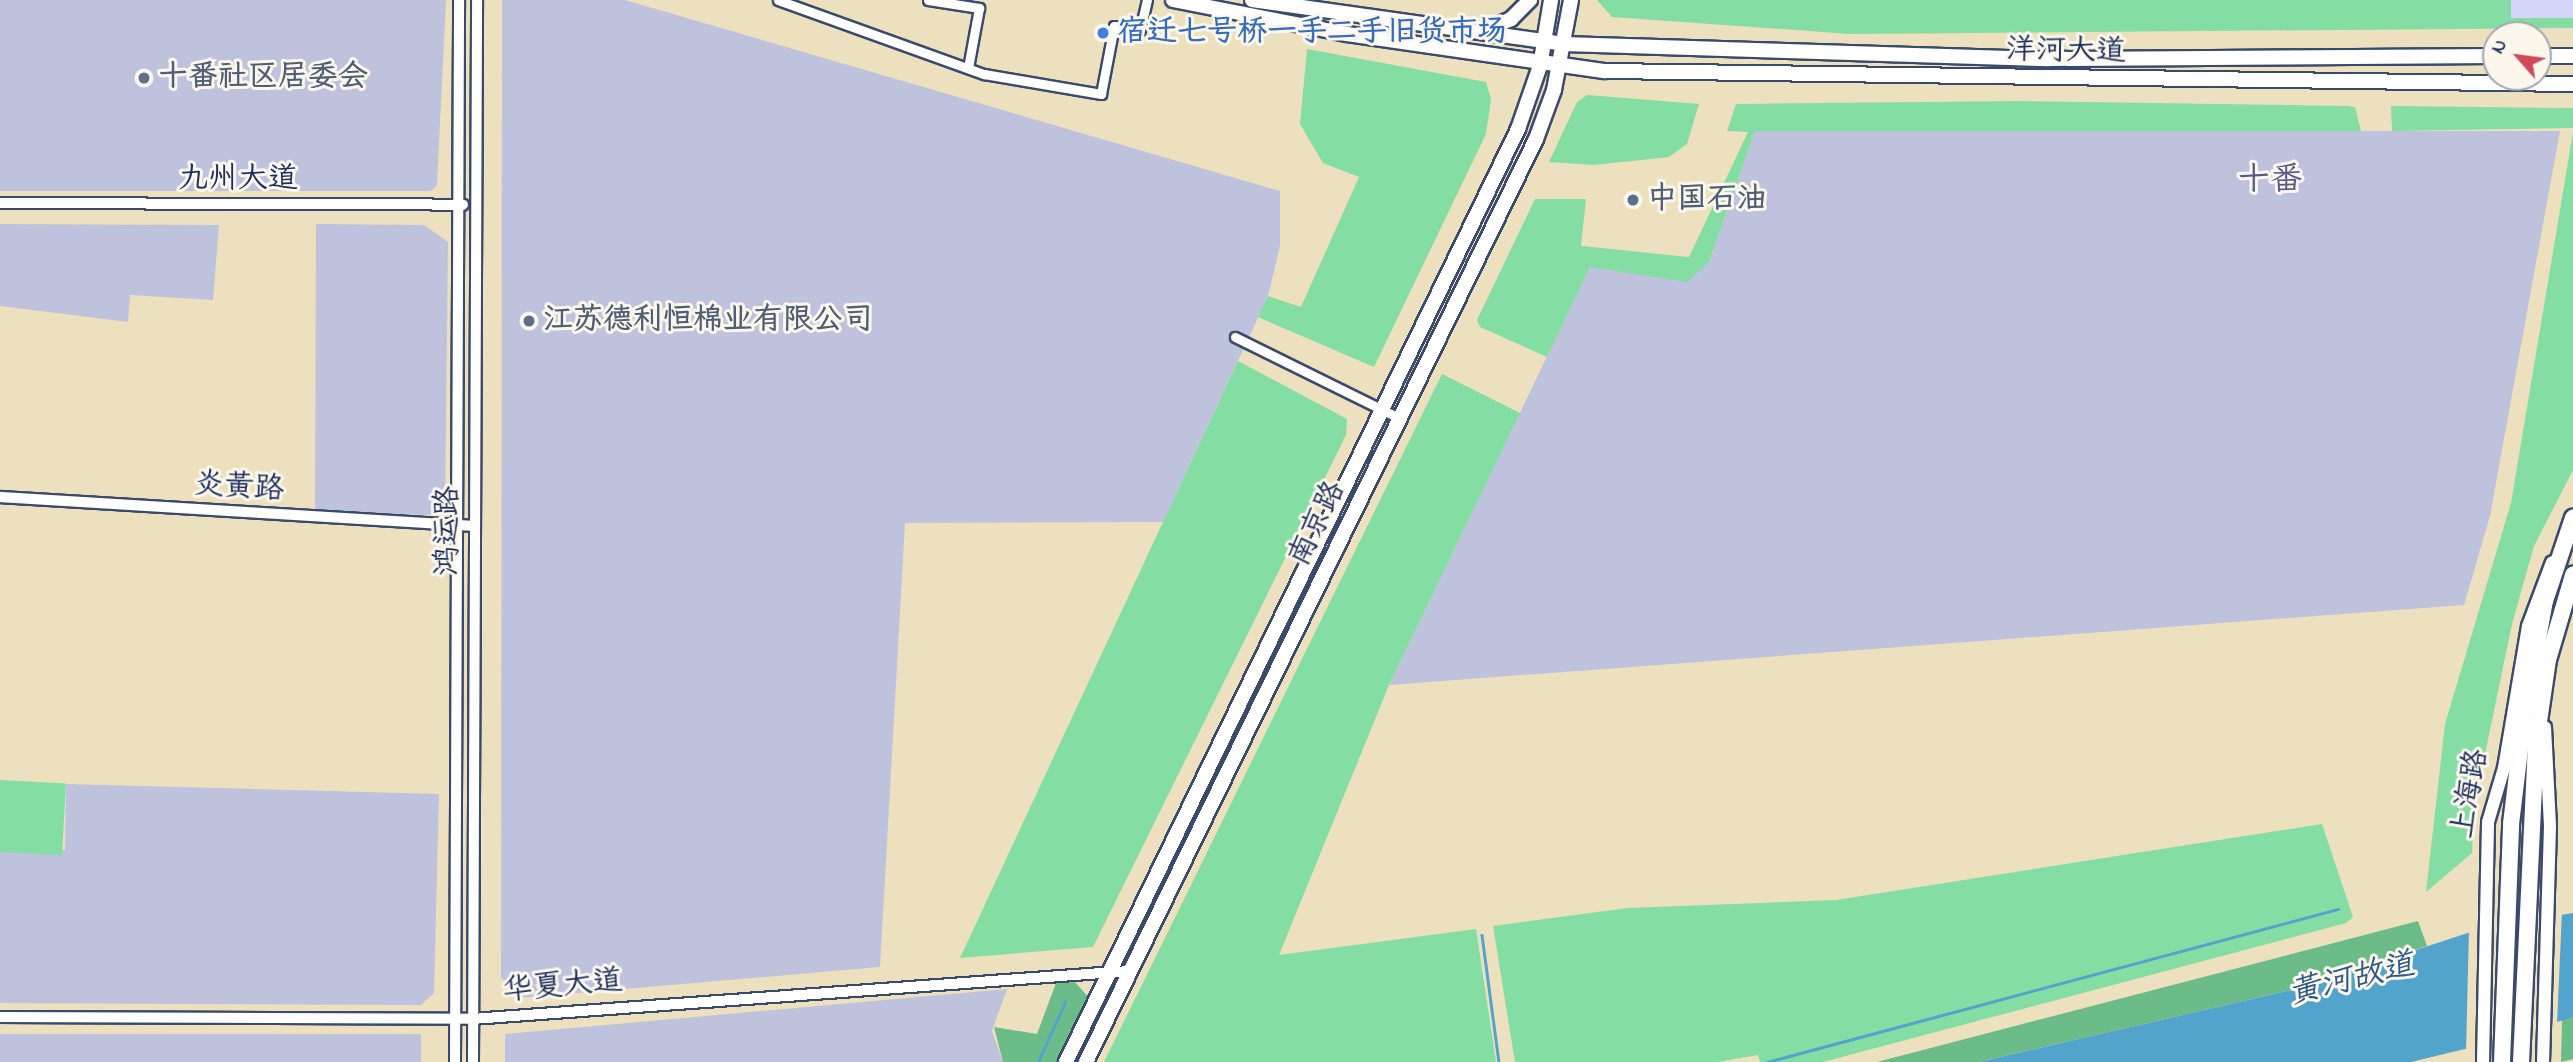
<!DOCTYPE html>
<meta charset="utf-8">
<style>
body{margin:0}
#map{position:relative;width:2573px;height:1062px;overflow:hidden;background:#ede0be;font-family:"Indie Flower","LXGW WenKai TC",sans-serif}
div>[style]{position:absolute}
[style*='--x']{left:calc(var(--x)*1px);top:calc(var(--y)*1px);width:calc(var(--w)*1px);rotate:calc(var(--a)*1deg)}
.built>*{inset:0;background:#d6d7f8;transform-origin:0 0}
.industrial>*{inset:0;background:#bec2dd;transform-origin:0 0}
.green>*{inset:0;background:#84dda2;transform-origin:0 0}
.forest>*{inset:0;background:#6bbc88}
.water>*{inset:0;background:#52a4cd}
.pier>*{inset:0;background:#ede0be}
.stream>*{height:2.5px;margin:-1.25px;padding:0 1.25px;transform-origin:1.25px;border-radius:1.25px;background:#52a4cd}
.roads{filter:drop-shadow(2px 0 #3a4a6c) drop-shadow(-2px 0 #3a4a6c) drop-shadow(0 2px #3a4a6c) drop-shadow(0 -2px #3a4a6c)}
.minor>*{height:9px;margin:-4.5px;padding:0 4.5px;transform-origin:4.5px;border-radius:4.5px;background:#fff}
.tertiary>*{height:10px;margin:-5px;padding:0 5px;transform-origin:5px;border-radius:5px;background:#fff}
.secondary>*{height:12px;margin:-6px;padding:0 6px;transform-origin:6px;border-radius:6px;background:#fff}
.primary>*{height:14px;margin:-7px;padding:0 7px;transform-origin:7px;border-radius:7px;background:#fff}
.trunk>*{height:16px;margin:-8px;padding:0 8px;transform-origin:8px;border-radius:8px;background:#fff}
.dots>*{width:19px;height:19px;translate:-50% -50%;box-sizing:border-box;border:4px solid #fbf7ec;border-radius:50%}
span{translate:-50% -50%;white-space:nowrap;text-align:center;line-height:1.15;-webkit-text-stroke:6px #fbf7ec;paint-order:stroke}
.shop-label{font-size:30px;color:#366cbe;font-weight:700}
.left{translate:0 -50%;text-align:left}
.street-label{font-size:30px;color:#1b2f5e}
.service-label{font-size:30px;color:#4e5e75;font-weight:700}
.water-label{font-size:32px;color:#2e5885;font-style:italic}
.quarter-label{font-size:33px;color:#595b86}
.north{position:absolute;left:2482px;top:21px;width:70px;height:70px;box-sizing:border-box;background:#fbf7ec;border:2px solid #a1a7b3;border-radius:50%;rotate:298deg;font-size:19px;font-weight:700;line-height:28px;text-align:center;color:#1b2f5e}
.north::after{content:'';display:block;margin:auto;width:24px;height:32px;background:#d1495b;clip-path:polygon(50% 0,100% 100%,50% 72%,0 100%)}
</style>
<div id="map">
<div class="built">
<i style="left:2511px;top:0;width:62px;height:18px"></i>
</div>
<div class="industrial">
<i style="clip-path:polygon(0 0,446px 0,437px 185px,431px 191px,0 191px)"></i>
<i style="clip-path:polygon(502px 0,625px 0,1280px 191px,1280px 246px,1268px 296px,1163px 522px,905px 523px,880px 967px,519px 998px,501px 977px)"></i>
<i style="clip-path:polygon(1755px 131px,2560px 131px,2490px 516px,2464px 605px,1389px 685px,1590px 267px,1709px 262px)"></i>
<i style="clip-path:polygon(0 224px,219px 225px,213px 300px,130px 295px,128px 322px,0 306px)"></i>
<i style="clip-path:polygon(316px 224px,424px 225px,448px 242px,445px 515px,315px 513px)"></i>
<i style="clip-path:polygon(66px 784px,439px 794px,434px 993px,421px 1005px,0 1003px,0 852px,65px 850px)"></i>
<i style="clip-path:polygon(1007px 989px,992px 1031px,1003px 1062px,505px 1062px,505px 1034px)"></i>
<i style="left:0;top:1034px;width:421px;height:28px"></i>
</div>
<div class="green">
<i style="clip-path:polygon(1597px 0,2511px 0,2511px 18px,2573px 18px,2573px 28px,1850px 34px,1612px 17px)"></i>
<i style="clip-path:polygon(1307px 49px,1486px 82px,1491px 99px,1486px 134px,1374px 367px,1258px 317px,1268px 296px,1301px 307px,1359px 177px,1323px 163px,1300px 124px)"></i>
<i style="clip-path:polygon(1587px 95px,1699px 104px,1687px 144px,1669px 157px,1593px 165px,1549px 162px,1577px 102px)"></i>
<i style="clip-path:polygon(2020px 101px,2347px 106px,2355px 107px,2361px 131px,1755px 131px,1709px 262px,1687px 282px,1590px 267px,1547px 357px,1480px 327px,1477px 320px,1535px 199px,1586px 199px,1581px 246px,1689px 257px,1748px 132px,1727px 131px,1736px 104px)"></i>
<i style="clip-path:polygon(2391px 106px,2573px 108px,2573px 128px,2392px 131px)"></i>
<i style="clip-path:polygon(2573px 132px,2573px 470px,2534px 546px,2512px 624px,2474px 807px,2472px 853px,2426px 892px,2445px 724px,2511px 503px)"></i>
<i style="clip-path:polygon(1238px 361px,1347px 419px,1346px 435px,1093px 947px,960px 958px)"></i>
<i style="clip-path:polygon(1442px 374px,1520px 413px,1389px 685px,1279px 955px,1476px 929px,1496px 1062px,1104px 1062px)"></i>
<i style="left:0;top:780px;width:66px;height:72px;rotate:3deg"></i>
<i style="clip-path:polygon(2322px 824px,2353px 917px,2346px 923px,1823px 1062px,1760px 1062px,1758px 1055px,1718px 1062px,1515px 1062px,1493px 926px,1628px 908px,1836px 900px)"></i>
</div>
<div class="forest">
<i style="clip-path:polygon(2418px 921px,2427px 946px,2300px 988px,1979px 1062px,1877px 1062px)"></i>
<i style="clip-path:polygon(1075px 982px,1090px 999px,1060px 1062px,1003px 1062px,994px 1027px,1037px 1034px,1056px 983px)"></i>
<i style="clip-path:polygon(2573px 1017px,2573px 1059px,2561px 1062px,2562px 1020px)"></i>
</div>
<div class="water">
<i style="clip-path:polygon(2573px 913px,2573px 1017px,2498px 1041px,2411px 1062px,1979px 1062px,2300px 988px,2483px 928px)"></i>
</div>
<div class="pier">
<i style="clip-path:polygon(2562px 911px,2557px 1025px,2466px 1052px,2469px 928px)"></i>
</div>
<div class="stream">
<i style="--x:1482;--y:935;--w:128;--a:82.4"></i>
<i style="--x:1038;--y:1062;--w:66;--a:-65.8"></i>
<i style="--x:1767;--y:1062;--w:591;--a:-15"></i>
</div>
<div class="roads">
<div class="minor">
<i style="--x:778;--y:0;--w:219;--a:19.8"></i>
<i style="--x:984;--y:74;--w:119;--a:9.7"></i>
<i style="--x:1101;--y:94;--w:69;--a:-79.2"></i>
<i style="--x:1114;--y:26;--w:26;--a:9"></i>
<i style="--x:1140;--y:30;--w:31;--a:-77"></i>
<i style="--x:928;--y:0;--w:52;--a:8.9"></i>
<i style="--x:979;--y:8;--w:61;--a:100.4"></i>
<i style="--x:1235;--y:337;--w:183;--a:26.3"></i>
</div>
<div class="tertiary">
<i style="--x:0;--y:203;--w:463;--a:0.2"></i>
<i style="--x:0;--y:497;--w:475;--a:3.5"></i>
<i style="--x:0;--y:1017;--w:472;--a:0.2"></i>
<i style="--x:472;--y:1019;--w:658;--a:-4.18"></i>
<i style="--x:455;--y:1062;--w:1062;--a:-89.78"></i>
<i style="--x:473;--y:1062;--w:1062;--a:-89.78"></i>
</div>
<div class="secondary">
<i style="--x:2483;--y:1062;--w:240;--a:-88.8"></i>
<i style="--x:2488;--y:822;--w:56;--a:-73.5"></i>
<i style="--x:2504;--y:768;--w:144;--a:-80.4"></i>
<i style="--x:2528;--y:626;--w:68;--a:-69.4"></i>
<i style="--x:2543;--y:1062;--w:236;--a:-88.3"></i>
<i style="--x:2550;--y:826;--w:99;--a:-92.9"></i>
</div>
<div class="primary">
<i style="--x:1173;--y:0;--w:177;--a:11.1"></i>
<i style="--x:1347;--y:34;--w:261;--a:8.2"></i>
<i style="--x:1605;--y:71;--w:968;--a:0.77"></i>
<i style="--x:1252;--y:0;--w:315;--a:8"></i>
<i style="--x:1564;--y:44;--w:485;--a:1.8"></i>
<i style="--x:2049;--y:59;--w:447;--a:-0.4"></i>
<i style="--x:1479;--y:32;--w:35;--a:-22"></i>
<i style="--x:1511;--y:19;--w:27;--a:-45"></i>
<i style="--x:2538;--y:56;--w:35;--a:0"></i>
<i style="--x:1066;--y:1062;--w:1037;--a:-64.15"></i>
<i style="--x:1518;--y:129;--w:67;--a:-70.8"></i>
<i style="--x:1540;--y:66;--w:67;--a:-80.5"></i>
<i style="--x:1086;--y:1062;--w:1027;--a:-64.01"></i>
<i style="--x:1536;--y:139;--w:52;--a:-69.8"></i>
<i style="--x:1554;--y:90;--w:92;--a:-79.3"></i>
</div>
<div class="trunk">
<i style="--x:2502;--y:1062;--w:238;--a:-87.8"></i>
<i style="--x:2511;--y:824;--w:109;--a:-83.1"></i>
<i style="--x:2524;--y:716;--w:117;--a:-79.7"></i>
<i style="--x:2545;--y:601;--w:88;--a:-71.4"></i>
<i style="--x:2521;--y:1062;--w:320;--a:-87.3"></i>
<i style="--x:2536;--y:742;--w:83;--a:-81.7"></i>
<i style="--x:2548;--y:660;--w:89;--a:-73.6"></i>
</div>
</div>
<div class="dots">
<i style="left:1103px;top:33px;background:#3f7fe0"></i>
<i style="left:144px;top:78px;background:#5c6f8a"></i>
<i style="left:1633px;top:200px;background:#5c6f8a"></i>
<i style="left:529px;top:321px;background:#5c6f8a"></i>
</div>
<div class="shop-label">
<span class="left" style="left:1117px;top:33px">宿迁七号桥一手二手旧货市场</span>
</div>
<div class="street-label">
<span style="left:2066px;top:52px;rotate:1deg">洋河大道</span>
<span style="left:238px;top:180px">九州大道</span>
<span style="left:239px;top:488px;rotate:4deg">炎黄路</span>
<span style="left:1318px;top:524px;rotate:-64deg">南京路</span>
<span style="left:449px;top:531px;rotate:-90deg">鸿运路</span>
<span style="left:2471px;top:794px;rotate:-80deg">上海路</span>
<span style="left:563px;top:987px;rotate:-5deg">华夏大道</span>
</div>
<div class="service-label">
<span class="left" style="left:158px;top:78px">十番社区居委会</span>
<span class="left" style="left:1647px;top:200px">中国石油</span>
<span class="left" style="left:543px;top:321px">江苏德利恒棉业有限公司</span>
</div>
<div class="water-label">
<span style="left:2352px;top:981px;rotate:-14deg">黄河故道</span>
</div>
<div class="quarter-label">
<span style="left:2270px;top:182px">十番</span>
</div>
<div class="north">N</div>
</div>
